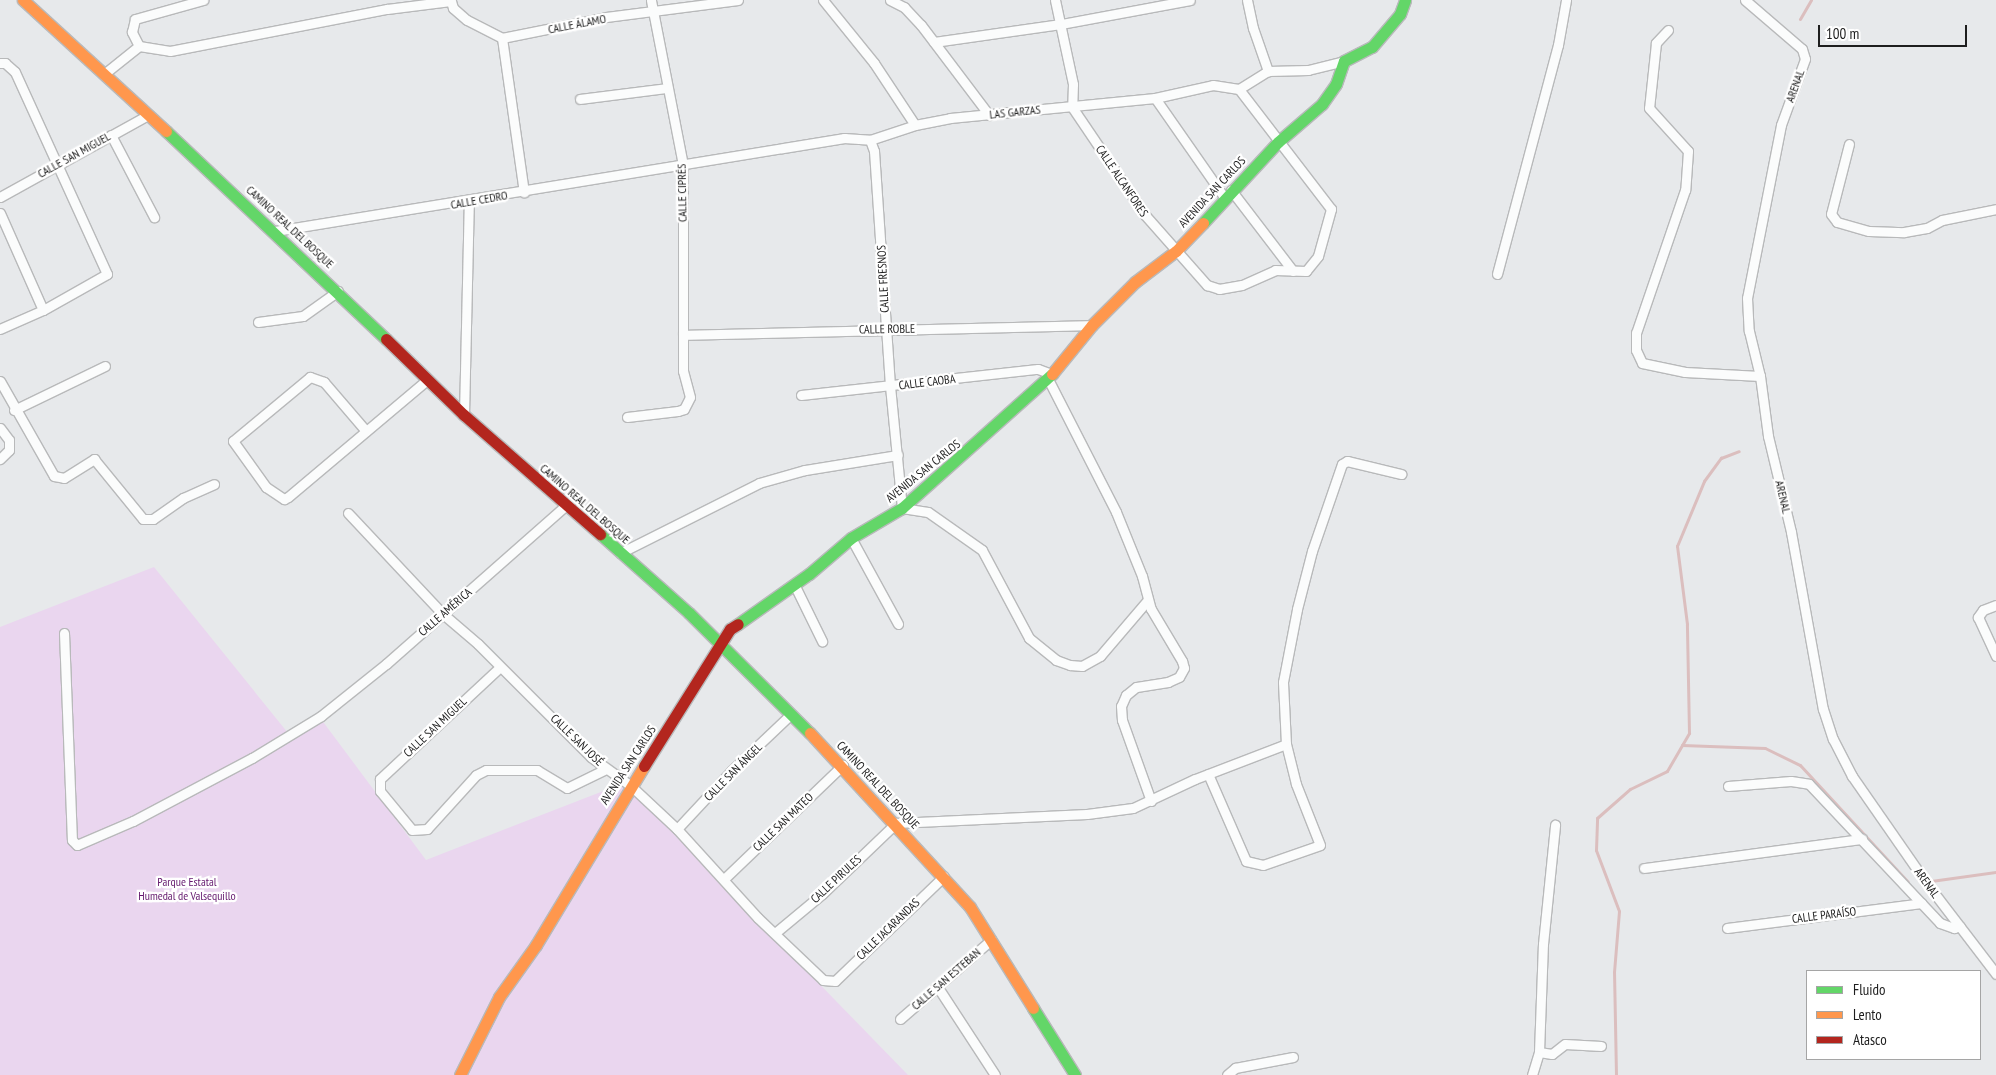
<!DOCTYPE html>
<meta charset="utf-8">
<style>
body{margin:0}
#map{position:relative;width:1996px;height:1075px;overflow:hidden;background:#e7e9eb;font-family:"PT Sans Narrow",sans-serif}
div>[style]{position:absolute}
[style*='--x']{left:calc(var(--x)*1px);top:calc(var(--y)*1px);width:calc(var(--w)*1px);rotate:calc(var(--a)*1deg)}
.park>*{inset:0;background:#ead6ef}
.stream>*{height:3px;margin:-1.5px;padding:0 1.5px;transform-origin:1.5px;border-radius:1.5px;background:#dbbebe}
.roads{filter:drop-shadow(1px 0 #b8b9ba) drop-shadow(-1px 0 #b8b9ba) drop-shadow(0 1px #b8b9ba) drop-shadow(0 -1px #b8b9ba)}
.street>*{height:9px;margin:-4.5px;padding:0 4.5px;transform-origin:4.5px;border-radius:4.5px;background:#fbfcfc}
.fast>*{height:11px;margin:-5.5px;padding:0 5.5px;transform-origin:5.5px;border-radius:5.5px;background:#63d668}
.slow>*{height:11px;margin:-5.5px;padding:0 5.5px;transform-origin:5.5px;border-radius:5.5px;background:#ff974d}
.jam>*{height:11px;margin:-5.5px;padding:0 5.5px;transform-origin:5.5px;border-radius:5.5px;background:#b3261e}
span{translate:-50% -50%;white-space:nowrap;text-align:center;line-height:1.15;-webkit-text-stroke:4.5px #fff;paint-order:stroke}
.street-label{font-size:12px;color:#1e1e1e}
.park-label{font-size:12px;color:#64196e}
.legend{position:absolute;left:1806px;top:970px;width:175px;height:90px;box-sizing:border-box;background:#fff;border:1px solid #a5a5a5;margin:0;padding:6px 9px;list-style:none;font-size:15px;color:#1e1e1e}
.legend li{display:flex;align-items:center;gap:10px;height:25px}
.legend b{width:25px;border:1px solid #a5a5a5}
.scale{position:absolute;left:1818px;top:25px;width:149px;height:22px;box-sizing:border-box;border:2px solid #1e1e1e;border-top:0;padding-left:6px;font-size:15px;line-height:18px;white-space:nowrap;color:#1e1e1e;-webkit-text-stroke:4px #fff;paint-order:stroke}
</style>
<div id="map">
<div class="park">
<i style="clip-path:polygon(154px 567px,288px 733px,318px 715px,426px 860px,624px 783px,908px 1075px,0 1075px,0 627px)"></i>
</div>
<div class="stream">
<i style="--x:1800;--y:19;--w:22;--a:-60"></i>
<i style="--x:1682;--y:745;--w:83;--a:2.1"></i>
<i style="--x:1765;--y:748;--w:39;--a:26"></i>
<i style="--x:1800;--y:765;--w:159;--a:47.3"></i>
<i style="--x:1931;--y:881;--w:66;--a:-7.9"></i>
<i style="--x:1616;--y:1075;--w:103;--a:-91.1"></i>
<i style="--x:1614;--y:972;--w:61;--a:-85.3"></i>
<i style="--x:1619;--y:911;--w:65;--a:-110.7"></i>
<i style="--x:1596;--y:850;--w:32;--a:-88"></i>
<i style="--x:1597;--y:818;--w:44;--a:-41.3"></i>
<i style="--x:1630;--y:789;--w:41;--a:-25.9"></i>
<i style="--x:1667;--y:771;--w:44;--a:-59.9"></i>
<i style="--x:1689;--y:733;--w:109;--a:-91.1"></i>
<i style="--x:1687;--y:624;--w:79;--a:-97.3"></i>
<i style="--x:1677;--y:546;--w:70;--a:-67.4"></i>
<i style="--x:1704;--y:481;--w:29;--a:-54"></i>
<i style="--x:1721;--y:458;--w:19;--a:-21"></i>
</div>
<div class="roads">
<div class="street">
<i style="--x:823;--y:0;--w:81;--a:51"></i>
<i style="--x:874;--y:63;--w:74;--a:56.5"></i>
<i style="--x:890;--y:0;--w:16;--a:27"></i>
<i style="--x:904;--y:7;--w:25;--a:47"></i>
<i style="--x:921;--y:25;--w:113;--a:52.9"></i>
<i style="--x:1055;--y:0;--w:86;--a:77.9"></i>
<i style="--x:1073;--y:84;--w:23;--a:92"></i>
<i style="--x:1072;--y:107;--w:130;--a:55.9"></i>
<i style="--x:1145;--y:215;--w:94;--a:48.5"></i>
<i style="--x:1207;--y:285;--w:13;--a:18"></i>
<i style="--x:1219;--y:289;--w:23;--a:-10"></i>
<i style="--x:1242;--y:285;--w:36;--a:-24"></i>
<i style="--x:1275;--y:270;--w:31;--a:2"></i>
<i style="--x:1306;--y:271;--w:19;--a:-51"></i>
<i style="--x:1318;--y:256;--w:49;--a:-74.5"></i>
<i style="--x:1331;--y:209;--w:151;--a:-127.5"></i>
<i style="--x:1247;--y:0;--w:29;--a:78"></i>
<i style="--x:1253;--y:28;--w:46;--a:70.8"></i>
<i style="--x:1745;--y:0;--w:75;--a:40.7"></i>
<i style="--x:1802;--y:49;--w:10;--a:73"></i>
<i style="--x:1805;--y:59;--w:70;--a:110"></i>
<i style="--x:1781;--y:125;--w:176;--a:101.1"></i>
<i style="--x:1747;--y:298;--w:33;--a:87"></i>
<i style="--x:1749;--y:331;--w:46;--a:76.3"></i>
<i style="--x:1760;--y:376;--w:61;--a:82.4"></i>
<i style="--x:1768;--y:436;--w:99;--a:76.5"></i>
<i style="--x:1791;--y:532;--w:180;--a:79.8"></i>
<i style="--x:1823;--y:709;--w:32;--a:72"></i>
<i style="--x:1833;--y:739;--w:42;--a:62.8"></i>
<i style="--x:1852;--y:776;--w:128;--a:55.2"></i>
<i style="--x:1925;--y:881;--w:117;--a:52.6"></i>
<i style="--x:451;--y:1;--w:7;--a:74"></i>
<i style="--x:453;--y:8;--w:18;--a:41"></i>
<i style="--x:467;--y:20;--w:39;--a:27"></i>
<i style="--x:1668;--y:30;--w:18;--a:133"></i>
<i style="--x:1656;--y:43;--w:65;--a:96.1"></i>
<i style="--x:1649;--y:108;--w:58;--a:47.8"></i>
<i style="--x:1688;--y:151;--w:39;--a:94"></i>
<i style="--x:1685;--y:190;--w:151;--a:108.9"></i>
<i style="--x:1636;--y:333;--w:17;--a:90"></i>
<i style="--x:1636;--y:350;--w:14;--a:65"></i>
<i style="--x:1642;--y:363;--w:44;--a:11.8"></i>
<i style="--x:1685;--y:372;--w:75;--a:3.1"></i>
<i style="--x:502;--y:38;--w:106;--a:-11.4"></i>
<i style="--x:606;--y:17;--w:133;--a:-7.3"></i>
<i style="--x:502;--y:38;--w:156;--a:81.9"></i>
<i style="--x:934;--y:42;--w:128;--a:-8.1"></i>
<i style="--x:1061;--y:24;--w:131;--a:-10.5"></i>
<i style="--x:139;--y:46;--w:31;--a:9"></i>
<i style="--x:170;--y:51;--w:221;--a:-11"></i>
<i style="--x:387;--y:9;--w:64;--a:-7.1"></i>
<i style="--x:0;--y:63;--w:5;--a:0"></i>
<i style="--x:5;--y:63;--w:13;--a:42"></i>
<i style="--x:15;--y:72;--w:222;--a:65.5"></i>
<i style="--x:107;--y:274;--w:73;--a:150.6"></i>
<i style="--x:43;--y:310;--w:47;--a:156.2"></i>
<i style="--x:104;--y:74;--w:45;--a:-38.7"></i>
<i style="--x:139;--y:46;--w:16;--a:-117"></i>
<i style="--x:132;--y:32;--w:13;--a:-77"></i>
<i style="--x:135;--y:19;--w:71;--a:-15.6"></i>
<i style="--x:1155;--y:98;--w:121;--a:55.1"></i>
<i style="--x:580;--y:99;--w:88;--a:-7.2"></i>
<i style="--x:111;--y:135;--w:93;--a:62.3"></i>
<i style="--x:870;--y:140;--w:12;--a:70"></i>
<i style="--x:874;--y:151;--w:236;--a:86.1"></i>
<i style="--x:890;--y:386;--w:123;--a:84.4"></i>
<i style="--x:902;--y:508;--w:26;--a:9"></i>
<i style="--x:928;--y:512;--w:66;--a:35.1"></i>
<i style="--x:982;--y:550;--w:100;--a:61.9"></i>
<i style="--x:1029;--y:638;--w:35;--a:39"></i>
<i style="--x:1056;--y:660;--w:15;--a:20"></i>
<i style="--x:1070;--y:665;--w:12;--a:5"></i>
<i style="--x:1082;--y:666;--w:21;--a:-29"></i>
<i style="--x:1100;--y:656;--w:72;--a:-49.5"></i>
<i style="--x:1849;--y:144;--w:72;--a:104.4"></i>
<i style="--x:1831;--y:214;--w:10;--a:53"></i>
<i style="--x:1837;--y:222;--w:33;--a:16"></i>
<i style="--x:1869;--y:231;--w:35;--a:2"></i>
<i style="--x:1904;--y:232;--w:23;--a:-10"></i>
<i style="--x:1927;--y:228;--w:17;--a:-28"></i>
<i style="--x:1942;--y:220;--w:55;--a:-11.5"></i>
<i style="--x:1231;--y:190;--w:102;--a:52.6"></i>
<i style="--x:0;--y:197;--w:169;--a:-29"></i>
<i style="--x:0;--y:213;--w:106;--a:66.1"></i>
<i style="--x:275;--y:231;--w:577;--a:-9.28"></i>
<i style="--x:844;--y:138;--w:26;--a:4"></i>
<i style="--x:870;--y:140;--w:47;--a:-18.4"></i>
<i style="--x:915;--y:125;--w:36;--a:-11"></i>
<i style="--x:950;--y:118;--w:206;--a:-5.6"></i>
<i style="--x:1155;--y:98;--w:59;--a:-12.6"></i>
<i style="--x:1213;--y:85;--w:26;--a:9"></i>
<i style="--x:1239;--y:89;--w:34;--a:-32"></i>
<i style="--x:1268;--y:71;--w:40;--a:-1.4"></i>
<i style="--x:1308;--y:70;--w:37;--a:-14"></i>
<i style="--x:1497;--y:274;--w:237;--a:-75.1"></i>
<i style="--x:1558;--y:45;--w:46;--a:-79.9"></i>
<i style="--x:258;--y:322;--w:45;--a:-7.6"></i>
<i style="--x:303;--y:316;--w:43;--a:-35.5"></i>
<i style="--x:683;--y:335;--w:409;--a:-1.4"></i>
<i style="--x:1048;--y:379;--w:149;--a:62.9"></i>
<i style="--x:1116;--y:512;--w:69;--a:67.9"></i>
<i style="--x:1142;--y:576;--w:34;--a:75"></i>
<i style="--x:1151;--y:609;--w:61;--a:59.2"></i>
<i style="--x:1182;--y:661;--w:7;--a:74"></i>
<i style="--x:1184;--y:668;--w:10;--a:119"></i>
<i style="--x:1179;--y:677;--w:12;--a:156"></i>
<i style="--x:1168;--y:682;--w:32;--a:171"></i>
<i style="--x:1136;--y:687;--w:13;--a:141"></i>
<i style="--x:1126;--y:695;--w:12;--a:114"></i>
<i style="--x:1121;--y:706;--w:14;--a:86"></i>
<i style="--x:1122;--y:720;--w:86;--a:70.3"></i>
<i style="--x:0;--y:381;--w:109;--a:60.4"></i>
<i style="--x:54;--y:476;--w:10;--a:11"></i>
<i style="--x:64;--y:478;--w:36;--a:-32"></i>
<i style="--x:94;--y:459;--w:77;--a:50.8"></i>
<i style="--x:143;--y:519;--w:10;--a:0"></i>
<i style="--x:153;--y:519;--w:37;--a:-35"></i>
<i style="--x:183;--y:498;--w:34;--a:-24"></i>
<i style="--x:801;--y:395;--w:238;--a:-6.3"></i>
<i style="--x:1038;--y:369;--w:15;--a:20"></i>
<i style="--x:14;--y:410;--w:101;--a:-25.8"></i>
<i style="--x:464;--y:415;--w:214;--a:-88.7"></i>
<i style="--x:627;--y:417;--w:51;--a:-6.7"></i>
<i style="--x:678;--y:411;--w:6;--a:-18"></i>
<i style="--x:684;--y:409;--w:13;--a:-63"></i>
<i style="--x:690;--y:397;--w:27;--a:-105"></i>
<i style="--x:683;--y:371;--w:206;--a:-90"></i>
<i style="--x:683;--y:165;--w:168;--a:-101"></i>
<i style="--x:0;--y:428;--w:15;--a:53"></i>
<i style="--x:9;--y:440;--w:10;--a:90"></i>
<i style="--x:9;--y:450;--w:13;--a:135"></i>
<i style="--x:366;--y:431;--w:65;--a:-130.6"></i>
<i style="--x:324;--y:382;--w:15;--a:-160"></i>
<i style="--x:310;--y:377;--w:100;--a:140.3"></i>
<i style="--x:233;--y:441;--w:57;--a:54.3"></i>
<i style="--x:266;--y:487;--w:22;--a:34"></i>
<i style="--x:284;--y:499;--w:4;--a:-27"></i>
<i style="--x:288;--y:497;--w:182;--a:-40.1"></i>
<i style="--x:348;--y:513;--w:139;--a:46.8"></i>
<i style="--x:443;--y:614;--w:46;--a:40.6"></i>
<i style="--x:478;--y:644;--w:160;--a:45"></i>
<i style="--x:591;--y:757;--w:49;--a:35.9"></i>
<i style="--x:631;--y:786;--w:63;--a:43.1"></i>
<i style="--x:677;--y:829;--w:120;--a:47.7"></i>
<i style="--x:758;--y:918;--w:90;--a:43.6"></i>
<i style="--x:823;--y:980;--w:12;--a:5"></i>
<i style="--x:835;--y:981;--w:151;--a:-43.9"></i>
<i style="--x:851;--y:538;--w:98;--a:61.3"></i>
<i style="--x:620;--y:553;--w:156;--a:-26.7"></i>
<i style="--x:759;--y:483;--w:48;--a:-15.8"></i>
<i style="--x:805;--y:470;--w:94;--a:-9.2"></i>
<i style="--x:794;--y:584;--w:64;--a:63.8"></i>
<i style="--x:1996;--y:605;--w:14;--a:159"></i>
<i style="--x:1983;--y:610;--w:9;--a:126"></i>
<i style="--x:1978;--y:617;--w:43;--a:65.2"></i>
<i style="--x:64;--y:633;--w:207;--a:87.8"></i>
<i style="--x:72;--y:840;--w:7;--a:45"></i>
<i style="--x:77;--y:845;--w:61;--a:-23.2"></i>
<i style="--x:133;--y:821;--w:135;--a:-27.9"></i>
<i style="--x:252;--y:758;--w:81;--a:-31.3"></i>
<i style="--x:321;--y:716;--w:83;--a:-38.7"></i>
<i style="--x:386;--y:664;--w:239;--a:-41.4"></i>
<i style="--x:499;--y:668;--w:163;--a:137"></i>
<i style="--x:380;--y:779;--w:12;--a:90"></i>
<i style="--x:380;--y:791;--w:50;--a:50.6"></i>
<i style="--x:412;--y:830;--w:15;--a:-4"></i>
<i style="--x:427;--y:829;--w:73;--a:-47.8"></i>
<i style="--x:476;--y:775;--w:11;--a:-27"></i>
<i style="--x:486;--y:770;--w:51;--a:0"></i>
<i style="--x:537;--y:770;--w:35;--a:31"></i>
<i style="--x:567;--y:788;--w:43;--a:-26"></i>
<i style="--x:1208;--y:774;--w:95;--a:66.4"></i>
<i style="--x:1246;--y:861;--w:17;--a:13"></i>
<i style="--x:1263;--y:865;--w:60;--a:-19.3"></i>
<i style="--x:1320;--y:845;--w:66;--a:-111.5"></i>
<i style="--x:1296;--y:784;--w:41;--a:-104"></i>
<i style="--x:1286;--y:744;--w:62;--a:-92.8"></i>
<i style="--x:1283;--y:682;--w:74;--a:-79.1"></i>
<i style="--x:1297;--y:609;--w:60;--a:-75.5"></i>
<i style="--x:1312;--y:551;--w:92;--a:-71"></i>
<i style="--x:1342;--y:464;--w:6;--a:-31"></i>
<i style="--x:1347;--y:461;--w:56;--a:13.5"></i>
<i style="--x:1728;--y:786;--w:63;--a:-4.5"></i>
<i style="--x:1791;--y:781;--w:18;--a:9"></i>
<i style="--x:1809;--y:784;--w:191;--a:46.7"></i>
<i style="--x:1940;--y:923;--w:15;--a:20"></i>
<i style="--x:1954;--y:928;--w:6;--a:-18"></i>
<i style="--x:677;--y:829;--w:79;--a:-47"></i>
<i style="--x:731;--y:771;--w:81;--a:-43.5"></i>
<i style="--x:1644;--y:868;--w:220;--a:-7.6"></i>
<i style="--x:724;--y:879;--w:165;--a:-43.8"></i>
<i style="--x:1727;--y:928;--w:196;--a:-7.3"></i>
<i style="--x:775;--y:933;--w:61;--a:-39.7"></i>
<i style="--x:822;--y:894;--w:103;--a:-43.8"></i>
<i style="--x:896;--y:823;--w:191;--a:-2.7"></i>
<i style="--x:1087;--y:814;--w:46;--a:-7.4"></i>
<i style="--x:1133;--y:808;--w:68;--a:-25.1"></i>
<i style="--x:1195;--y:779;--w:97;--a:-21"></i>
<i style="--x:937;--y:986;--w:106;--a:56.9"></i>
<i style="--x:900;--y:1019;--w:121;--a:-41"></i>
<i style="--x:1539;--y:1052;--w:13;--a:9"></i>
<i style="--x:1552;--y:1054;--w:16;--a:-38"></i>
<i style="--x:1565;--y:1044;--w:36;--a:3"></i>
<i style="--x:1227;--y:1075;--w:11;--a:-41"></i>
<i style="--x:1235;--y:1068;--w:59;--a:-10.7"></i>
<i style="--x:1532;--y:1075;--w:24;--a:-73"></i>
<i style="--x:1539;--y:1052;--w:108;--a:-87.9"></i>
<i style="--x:1543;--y:944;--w:120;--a:-84.2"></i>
</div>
<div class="fast">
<i style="--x:166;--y:131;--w:303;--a:43.4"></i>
<i style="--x:1203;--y:223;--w:110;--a:-47.2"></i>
<i style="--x:1278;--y:142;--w:58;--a:-40.8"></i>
<i style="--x:1322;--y:104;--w:24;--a:-55"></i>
<i style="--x:1336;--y:84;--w:24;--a:-71"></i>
<i style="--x:1344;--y:61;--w:31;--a:-27"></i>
<i style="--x:1372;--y:47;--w:43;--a:-49.7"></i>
<i style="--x:1400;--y:14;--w:15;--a:-70"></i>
<i style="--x:600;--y:534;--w:119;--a:41.6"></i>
<i style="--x:689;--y:613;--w:170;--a:44.8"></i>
<i style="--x:738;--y:624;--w:87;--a:-35.2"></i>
<i style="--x:809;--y:574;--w:55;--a:-40.6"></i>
<i style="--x:851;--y:538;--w:59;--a:-30.5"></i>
<i style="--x:902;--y:508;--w:201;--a:-41.8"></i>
<i style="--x:1033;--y:1008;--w:79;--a:57.9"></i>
</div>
<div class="slow">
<i style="--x:23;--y:0;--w:194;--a:42.5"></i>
<i style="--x:1052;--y:374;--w:63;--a:-50.8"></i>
<i style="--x:1092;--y:325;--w:61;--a:-45"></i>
<i style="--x:1135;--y:282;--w:51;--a:-37.1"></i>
<i style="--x:1176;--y:251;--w:39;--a:-46"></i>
<i style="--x:810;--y:733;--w:236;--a:47.4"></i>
<i style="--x:970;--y:907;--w:119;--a:58"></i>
<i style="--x:460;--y:1075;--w:87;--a:-63.4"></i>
<i style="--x:499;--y:997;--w:64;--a:-54.6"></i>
<i style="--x:536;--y:945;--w:209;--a:-58.9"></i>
</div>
<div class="jam">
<i style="--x:386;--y:339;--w:109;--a:44.3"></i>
<i style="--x:464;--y:415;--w:181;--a:41.2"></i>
<i style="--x:644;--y:766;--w:162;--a:-57.9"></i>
<i style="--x:730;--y:629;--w:9;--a:-32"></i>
</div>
</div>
<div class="street-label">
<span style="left:577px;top:24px;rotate:-11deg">CALLE ÁLAMO</span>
<span style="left:1795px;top:86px;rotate:-70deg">ARENAL</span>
<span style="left:1015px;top:112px;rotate:-6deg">LAS GARZAS</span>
<span style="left:74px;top:155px;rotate:-29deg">CALLE SAN MIGUEL</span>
<span style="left:1122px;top:181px;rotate:56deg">CALLE ALCANFORES</span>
<span style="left:1212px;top:192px;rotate:-47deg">AVENIDA SAN CARLOS</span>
<span style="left:682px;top:193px;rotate:-91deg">CALLE CIPRÉS</span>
<span style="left:479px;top:200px;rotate:-10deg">CALLE CEDRO</span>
<span style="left:290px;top:227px;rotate:43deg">CAMINO REAL DEL BOSQUE</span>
<span style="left:883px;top:279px;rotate:-93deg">CALLE FRESNOS</span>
<span style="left:887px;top:329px;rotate:-1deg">CALLE ROBLE</span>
<span style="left:927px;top:382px;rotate:-7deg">CALLE CAOBA</span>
<span style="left:923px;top:471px;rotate:-39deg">AVENIDA SAN CARLOS</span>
<span style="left:1783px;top:497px;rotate:77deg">ARENAL</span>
<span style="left:585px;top:504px;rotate:41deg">CAMINO REAL DEL BOSQUE</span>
<span style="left:445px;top:612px;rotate:-41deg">CALLE AMÉRICA</span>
<span style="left:435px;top:727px;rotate:-43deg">CALLE SAN MIGUEL</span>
<span style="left:577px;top:740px;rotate:44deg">CALLE SAN JOSÉ</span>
<span style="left:628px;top:765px;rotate:-57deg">AVENIDA SAN CARLOS</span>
<span style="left:733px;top:772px;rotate:-45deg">CALLE SAN ÁNGEL</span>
<span style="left:878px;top:785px;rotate:47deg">CAMINO REAL DEL BOSQUE</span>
<span style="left:783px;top:822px;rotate:-44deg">CALLE SAN MATEO</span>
<span style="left:836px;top:879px;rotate:-43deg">CALLE PIRULES</span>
<span style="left:1927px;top:883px;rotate:54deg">ARENAL</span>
<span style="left:1824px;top:915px;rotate:-7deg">CALLE PARAÍSO</span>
<span style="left:888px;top:929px;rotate:-44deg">CALLE JACARANDAS</span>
<span style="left:946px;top:979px;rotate:-41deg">CALLE SAN ESTEBAN</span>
</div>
<div class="park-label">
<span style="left:187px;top:889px">Parque Estatal<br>Humedal de Valsequillo</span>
</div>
<ul class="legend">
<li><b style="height:6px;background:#63d668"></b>Fluido</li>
<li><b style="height:6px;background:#ff974d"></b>Lento</li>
<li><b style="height:6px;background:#b3261e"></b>Atasco</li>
</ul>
<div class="scale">100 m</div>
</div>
